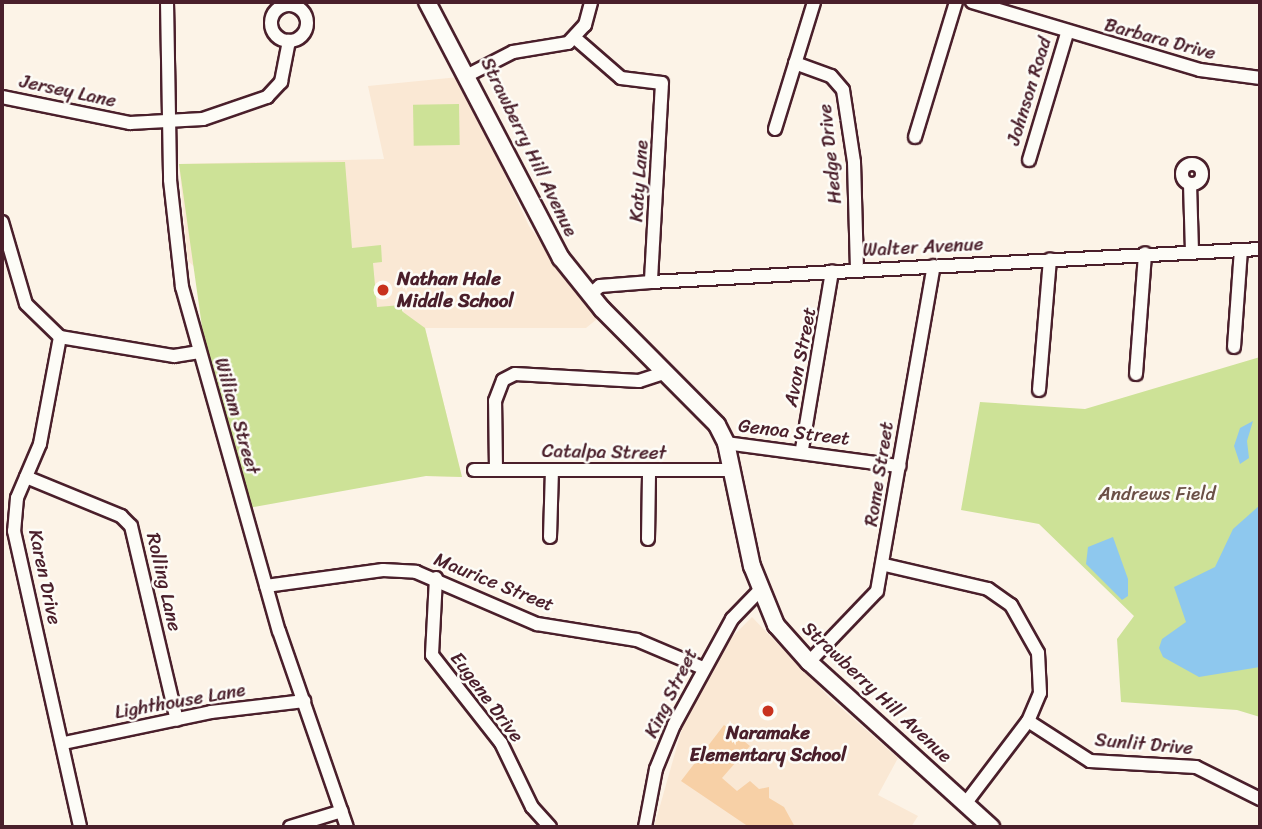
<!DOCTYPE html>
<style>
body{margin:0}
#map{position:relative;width:1262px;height:829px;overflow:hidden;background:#fcf3e7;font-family:Sriracha,sans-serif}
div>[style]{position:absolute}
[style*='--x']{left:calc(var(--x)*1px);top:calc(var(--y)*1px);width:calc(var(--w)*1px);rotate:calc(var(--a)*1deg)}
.built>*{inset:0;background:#fae8d4}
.green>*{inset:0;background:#cde297;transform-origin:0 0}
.water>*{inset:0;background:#8ec8ee}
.building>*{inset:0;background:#f7d0a6}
.roads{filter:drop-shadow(2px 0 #4a1f2b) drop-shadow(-2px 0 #4a1f2b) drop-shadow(0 2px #4a1f2b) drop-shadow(0 -2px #4a1f2b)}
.minor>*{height:12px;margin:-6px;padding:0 6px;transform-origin:6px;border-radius:6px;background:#fdfcf7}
.minor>.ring{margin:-6px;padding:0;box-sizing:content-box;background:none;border:12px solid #fdfcf7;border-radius:50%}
.major>*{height:16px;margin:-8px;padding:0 8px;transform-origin:8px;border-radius:8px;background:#fdfcf7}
.dots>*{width:19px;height:19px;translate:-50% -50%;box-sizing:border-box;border:4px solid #fdfcf7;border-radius:50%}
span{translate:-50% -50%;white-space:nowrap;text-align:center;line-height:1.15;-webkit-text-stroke:5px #fdfcf7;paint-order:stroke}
.street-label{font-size:19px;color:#4a1f2b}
.poi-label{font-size:19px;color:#4a1f2b;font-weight:700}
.left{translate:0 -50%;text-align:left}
.park-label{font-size:19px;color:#6b5046}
.frame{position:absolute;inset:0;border:4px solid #4a1f2b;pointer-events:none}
</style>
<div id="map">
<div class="built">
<i style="clip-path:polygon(459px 77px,529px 226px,597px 319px,586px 328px,425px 328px,462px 477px,426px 476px,188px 261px,179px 164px,384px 159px,368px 86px)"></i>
<i style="clip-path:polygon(752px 617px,830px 698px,898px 758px,878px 795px,918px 816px,911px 827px,654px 827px,683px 725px,731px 638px)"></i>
</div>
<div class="green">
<i style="left:459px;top:104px;width:41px;height:46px;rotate:89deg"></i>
<i style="clip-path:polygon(345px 162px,352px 248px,381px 245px,382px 262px,373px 263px,377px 307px,402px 305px,403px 312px,425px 328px,462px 477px,426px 476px,248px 508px,206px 355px,179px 164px)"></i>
<i style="clip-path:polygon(1260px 357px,1260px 717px,1237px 710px,1121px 702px,1117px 639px,1134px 616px,1039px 524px,961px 510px,980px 402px,1085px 409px)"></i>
</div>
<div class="water">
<i style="clip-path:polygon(1253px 421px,1247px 441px,1249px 458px,1240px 464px,1234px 446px,1240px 428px)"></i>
<i style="clip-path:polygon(1260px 505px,1260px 667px,1199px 677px,1163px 657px,1159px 648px,1162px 639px,1186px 622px,1174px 587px,1215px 567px,1233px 529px)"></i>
<i style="clip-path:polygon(1113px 537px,1128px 579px,1128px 596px,1122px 600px,1086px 564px,1088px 547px)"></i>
</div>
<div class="building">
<i style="clip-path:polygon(724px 725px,750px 746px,722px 778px,737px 791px,750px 781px,759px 789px,769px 787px,769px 798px,784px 807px,795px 827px,749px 827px,681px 781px)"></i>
</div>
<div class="roads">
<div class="minor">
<i style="--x:167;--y:2;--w:178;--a:89"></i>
<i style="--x:170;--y:180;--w:108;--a:83.6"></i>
<i style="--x:182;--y:287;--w:357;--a:74.3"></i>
<i style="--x:279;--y:631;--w:207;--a:70.9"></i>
<i style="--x:972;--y:2;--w:238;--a:16.6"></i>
<i style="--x:1200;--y:70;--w:61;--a:7.6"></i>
<i class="ring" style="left:271px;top:5px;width:24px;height:24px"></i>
<i style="--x:575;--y:38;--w:61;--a:41"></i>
<i style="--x:621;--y:78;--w:41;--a:7"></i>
<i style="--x:662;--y:83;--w:199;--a:93.2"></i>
<i style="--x:795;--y:63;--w:38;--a:20"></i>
<i style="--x:831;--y:76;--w:18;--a:49"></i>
<i style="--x:843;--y:90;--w:73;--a:81.3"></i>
<i style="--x:854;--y:162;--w:108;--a:88.4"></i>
<i style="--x:470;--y:74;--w:48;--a:-27.1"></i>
<i style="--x:513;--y:52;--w:56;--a:-9.3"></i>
<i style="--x:568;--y:43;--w:25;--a:-47"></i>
<i style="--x:585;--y:25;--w:24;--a:-75"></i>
<i style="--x:2;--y:97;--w:131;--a:11.5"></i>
<i style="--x:130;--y:123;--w:73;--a:-3.1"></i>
<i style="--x:203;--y:119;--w:68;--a:-19"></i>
<i style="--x:267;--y:97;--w:21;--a:-47"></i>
<i style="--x:281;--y:82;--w:42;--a:-79"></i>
<i style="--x:775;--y:129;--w:133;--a:-72.9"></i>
<i style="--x:915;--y:137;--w:141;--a:-73.1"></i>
<i style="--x:1029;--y:160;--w:133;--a:-73.3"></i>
<i class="ring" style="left:1182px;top:164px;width:8px;height:8px"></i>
<i style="--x:1190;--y:184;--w:67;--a:88.3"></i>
<i style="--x:2;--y:222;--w:85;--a:73.7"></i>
<i style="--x:26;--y:304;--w:47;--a:44.1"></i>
<i style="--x:60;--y:337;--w:116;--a:9.5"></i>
<i style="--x:174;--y:356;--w:24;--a:-9"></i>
<i style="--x:591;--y:294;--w:12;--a:-42"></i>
<i style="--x:600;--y:286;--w:51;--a:-4.5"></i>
<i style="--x:651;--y:282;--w:610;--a:-3.1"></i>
<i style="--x:60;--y:337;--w:109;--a:100.6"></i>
<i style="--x:40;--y:444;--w:59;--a:113.1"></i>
<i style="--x:17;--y:498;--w:33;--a:95"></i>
<i style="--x:14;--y:531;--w:303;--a:77.4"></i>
<i style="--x:1234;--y:347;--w:97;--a:-85.9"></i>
<i style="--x:1136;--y:374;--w:121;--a:-85.7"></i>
<i style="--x:1039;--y:390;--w:131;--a:-85.2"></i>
<i style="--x:726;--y:443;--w:175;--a:7.6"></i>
<i style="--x:802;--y:449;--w:180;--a:-80.4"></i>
<i style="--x:496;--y:469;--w:68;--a:-90.8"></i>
<i style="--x:495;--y:401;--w:22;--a:-69"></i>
<i style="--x:503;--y:380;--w:13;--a:-27"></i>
<i style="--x:515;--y:374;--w:124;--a:3.2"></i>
<i style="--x:639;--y:381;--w:29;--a:-18"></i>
<i style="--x:474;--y:470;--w:259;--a:0"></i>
<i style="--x:26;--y:477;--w:103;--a:22.3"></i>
<i style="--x:121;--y:516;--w:14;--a:45"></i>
<i style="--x:131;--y:526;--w:199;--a:76.7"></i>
<i style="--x:550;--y:537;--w:66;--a:-88.3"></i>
<i style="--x:648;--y:539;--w:66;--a:-89.1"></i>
<i style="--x:885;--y:565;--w:106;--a:13.1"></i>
<i style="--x:988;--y:589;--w:28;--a:35"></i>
<i style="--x:1011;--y:605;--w:55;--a:60.6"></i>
<i style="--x:1038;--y:653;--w:40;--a:87.1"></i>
<i style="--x:1040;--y:693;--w:30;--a:113"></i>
<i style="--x:1028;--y:721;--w:104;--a:127.2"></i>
<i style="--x:436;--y:578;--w:77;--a:93"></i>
<i style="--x:432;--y:655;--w:112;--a:51.9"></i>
<i style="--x:501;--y:743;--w:71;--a:64.2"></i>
<i style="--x:532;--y:807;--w:27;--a:48"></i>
<i style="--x:266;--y:586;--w:118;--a:-7.8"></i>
<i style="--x:383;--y:570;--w:33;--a:3"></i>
<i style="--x:416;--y:572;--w:132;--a:23.3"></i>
<i style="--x:537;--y:624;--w:101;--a:9.1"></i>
<i style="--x:637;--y:640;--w:72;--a:23"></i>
<i style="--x:809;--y:662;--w:98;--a:-46.2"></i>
<i style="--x:877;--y:591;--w:330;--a:-80.1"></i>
<i style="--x:1028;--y:721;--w:74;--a:32.8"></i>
<i style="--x:1090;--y:761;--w:106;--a:3.2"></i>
<i style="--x:1196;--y:767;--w:72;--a:26.6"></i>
<i style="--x:64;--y:743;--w:150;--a:-11.9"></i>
<i style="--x:211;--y:712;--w:94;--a:-6.7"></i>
<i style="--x:290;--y:827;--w:54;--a:-17.1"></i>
<i style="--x:645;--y:827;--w:59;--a:-79.3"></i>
<i style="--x:656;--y:769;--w:48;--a:-67.8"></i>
<i style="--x:674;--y:725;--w:121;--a:-61.3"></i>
<i style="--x:732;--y:619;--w:40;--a:-46"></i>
</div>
<div class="major">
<i style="--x:427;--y:2;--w:289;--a:62.4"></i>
<i style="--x:561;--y:258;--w:65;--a:51.2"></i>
<i style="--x:602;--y:309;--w:163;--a:45.2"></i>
<i style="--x:717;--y:425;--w:20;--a:63"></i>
<i style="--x:726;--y:443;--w:126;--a:78.1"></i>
<i style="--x:752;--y:566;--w:64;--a:67.9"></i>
<i style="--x:776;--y:625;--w:50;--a:48.3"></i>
<i style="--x:809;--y:662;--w:246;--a:42.2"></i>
</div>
</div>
<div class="dots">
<i style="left:383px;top:290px;background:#c8321e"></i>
<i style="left:768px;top:711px;background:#c8321e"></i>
</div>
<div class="street-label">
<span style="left:1160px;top:39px;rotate:15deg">Barbara Drive</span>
<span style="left:68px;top:91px;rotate:12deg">Jersey Lane</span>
<span style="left:1029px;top:91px;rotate:-73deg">Johnson Road</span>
<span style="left:529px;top:147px;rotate:64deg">Strawberry Hill Avenue</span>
<span style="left:830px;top:154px;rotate:-96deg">Hedge Drive</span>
<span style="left:639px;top:181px;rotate:-86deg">Katy Lane</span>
<span style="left:923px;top:247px;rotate:-3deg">Walter Avenue</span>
<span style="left:800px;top:357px;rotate:-79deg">Avon Street</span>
<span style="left:237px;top:416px;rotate:74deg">William Street</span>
<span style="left:794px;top:432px;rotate:7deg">Genoa Street</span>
<span style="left:604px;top:452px;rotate:1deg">Catalpa Street</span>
<span style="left:879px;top:474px;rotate:-81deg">Rome Street</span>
<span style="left:45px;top:577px;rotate:78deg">Karen Drive</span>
<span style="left:164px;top:582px;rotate:77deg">Rolling Lane</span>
<span style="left:494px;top:582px;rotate:22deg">Maurice Street</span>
<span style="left:877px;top:692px;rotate:43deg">Strawberry Hill Avenue</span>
<span style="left:671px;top:693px;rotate:-64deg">King Street</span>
<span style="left:487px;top:697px;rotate:53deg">Eugene Drive</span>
<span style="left:180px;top:701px;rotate:-10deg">Lighthouse Lane</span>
<span style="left:1144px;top:744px;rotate:5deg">Sunlit Drive</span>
</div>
<div class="poi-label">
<span class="left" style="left:397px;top:290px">Nathan Hale<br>Middle School</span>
<span style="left:768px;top:744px">Naramake<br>Elementary School</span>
</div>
<div class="park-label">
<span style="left:1157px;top:494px">Andrews Field</span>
</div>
<div class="frame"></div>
</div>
